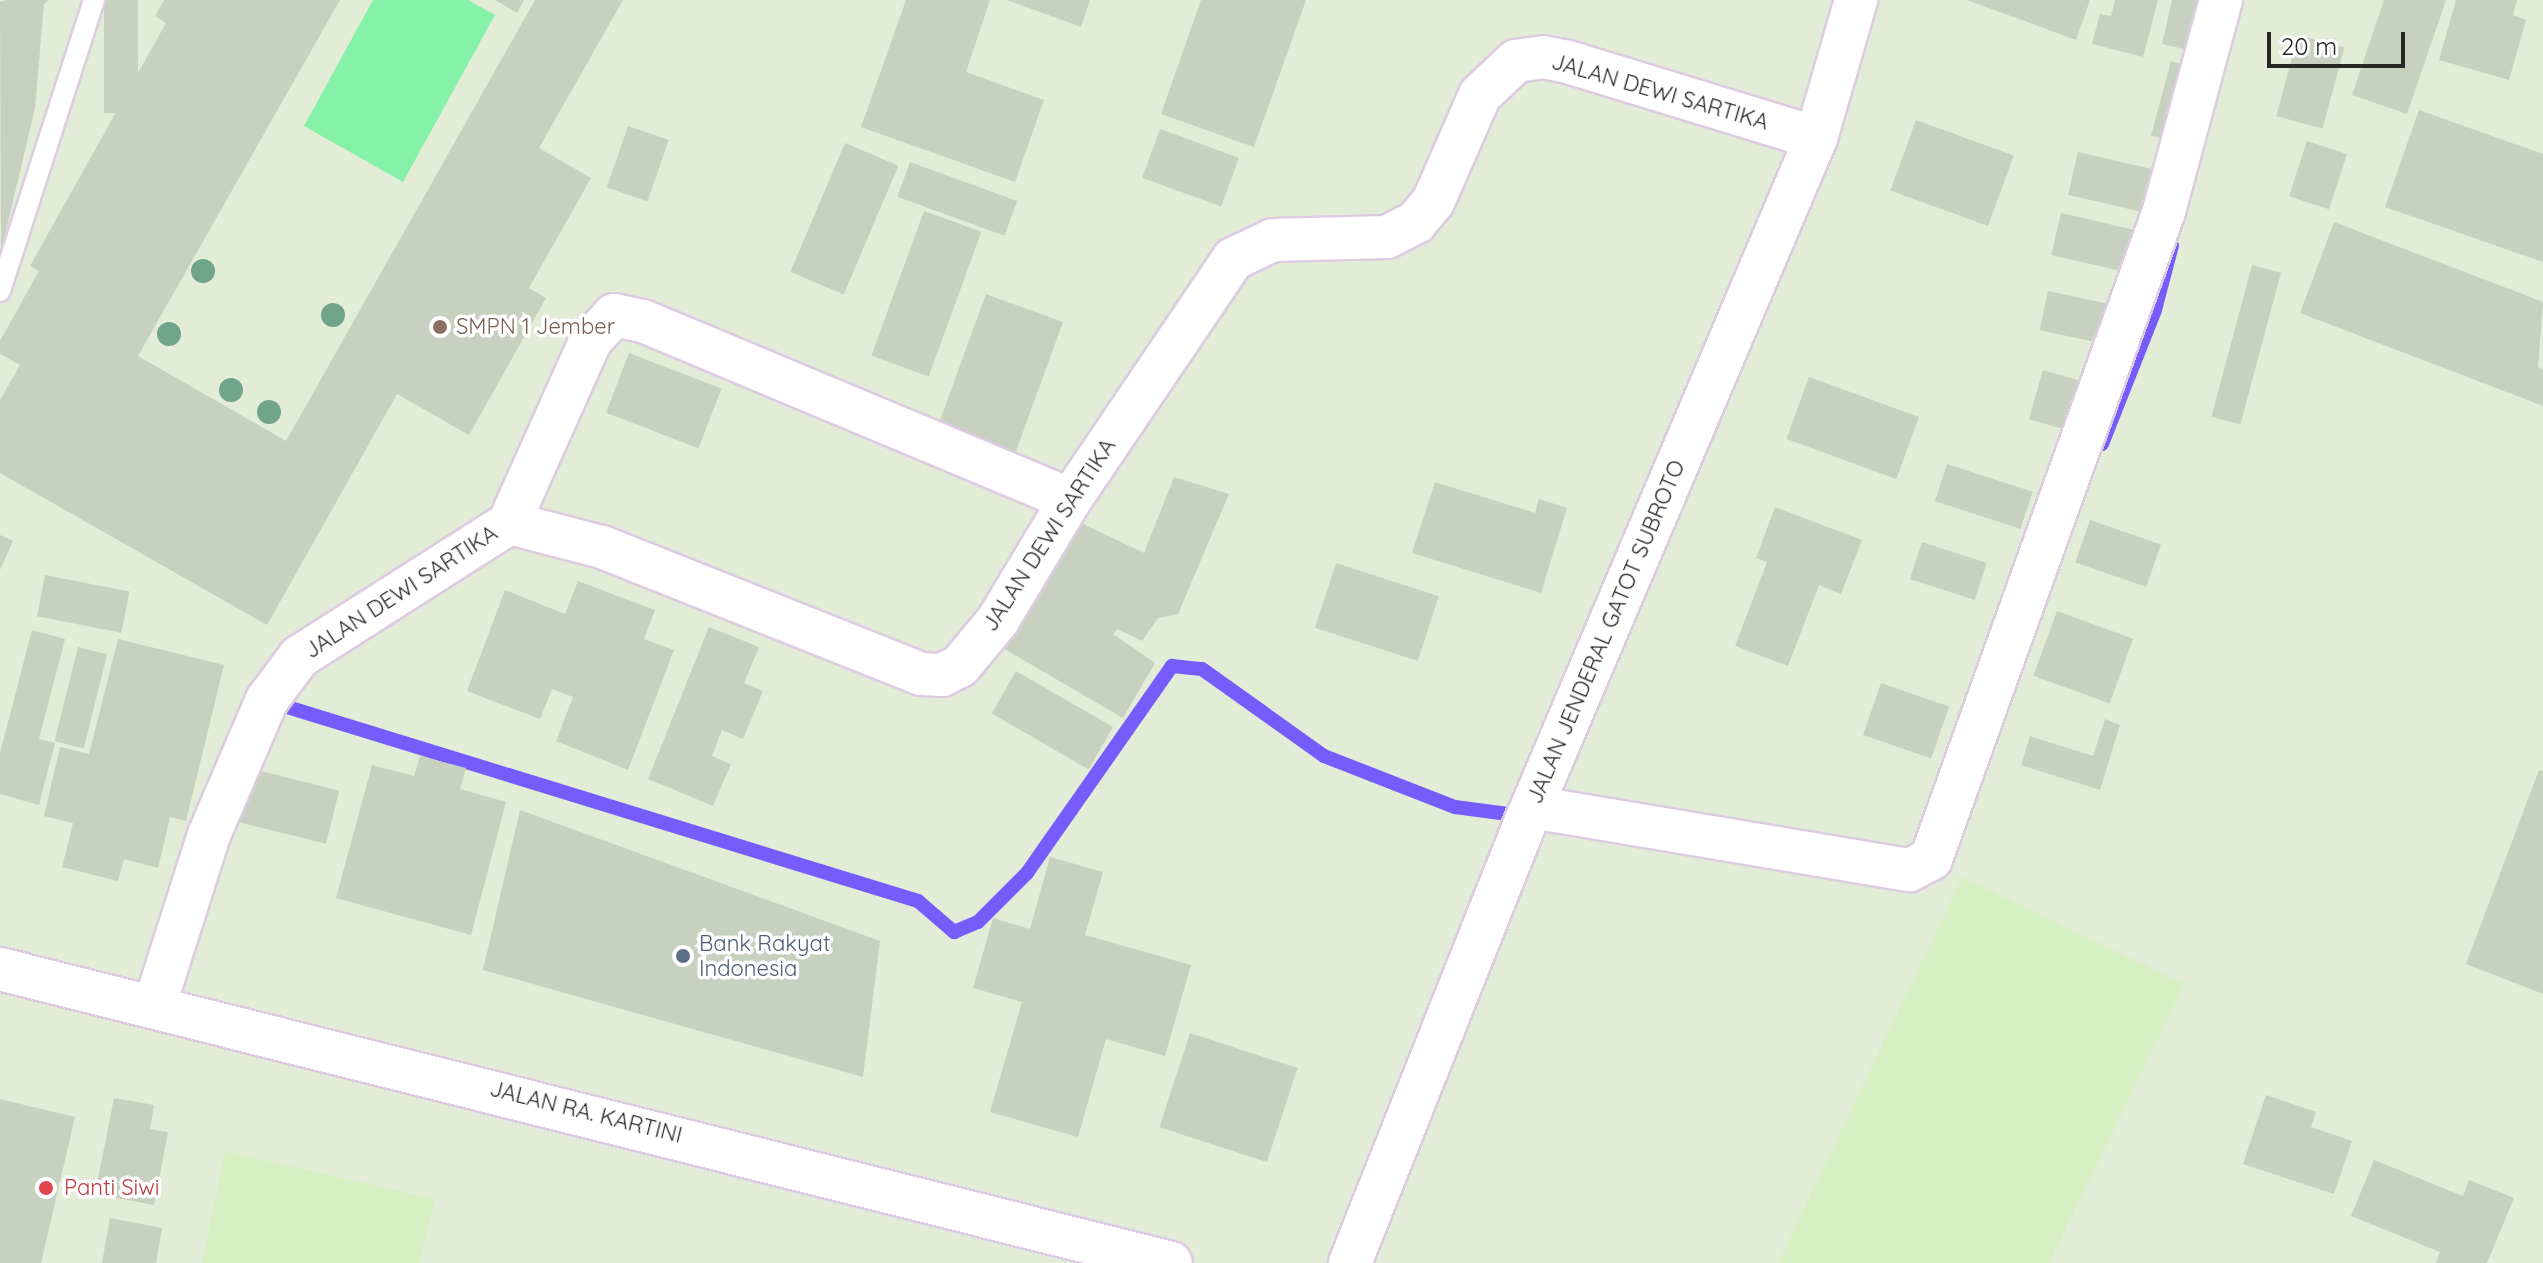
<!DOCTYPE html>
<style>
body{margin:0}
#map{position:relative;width:2543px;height:1263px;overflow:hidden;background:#e2ecd6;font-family:Quicksand,sans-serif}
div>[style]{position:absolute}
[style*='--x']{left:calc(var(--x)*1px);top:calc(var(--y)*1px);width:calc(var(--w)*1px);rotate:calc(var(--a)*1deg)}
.education>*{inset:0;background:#d7f0c3}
.pitch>*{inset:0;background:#86f2a8}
.stream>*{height:14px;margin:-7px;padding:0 7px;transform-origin:7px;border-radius:7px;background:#755cfb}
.building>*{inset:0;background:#c8d0c0;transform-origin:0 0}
.roads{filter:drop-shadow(2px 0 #dccce2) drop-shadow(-2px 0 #dccce2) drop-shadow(0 2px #dccce2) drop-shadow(0 -2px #dccce2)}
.service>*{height:20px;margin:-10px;padding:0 10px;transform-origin:10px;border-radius:10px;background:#fff}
.minor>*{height:42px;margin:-21px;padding:0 21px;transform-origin:21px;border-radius:21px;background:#fff}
.trees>*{width:24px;height:24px;margin:-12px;border-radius:50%;background:#70a48b}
.dots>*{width:22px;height:22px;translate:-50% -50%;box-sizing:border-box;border:4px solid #fff;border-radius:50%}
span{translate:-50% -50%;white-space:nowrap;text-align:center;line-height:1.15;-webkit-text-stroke:7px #fff;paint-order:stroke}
.street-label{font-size:22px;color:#272727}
.education-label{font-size:22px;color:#785e54}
.left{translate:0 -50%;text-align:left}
.service-label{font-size:22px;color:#4e5e75}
.health-label{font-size:22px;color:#be3a42}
.scale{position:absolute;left:2267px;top:32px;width:138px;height:36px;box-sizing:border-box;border:4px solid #272727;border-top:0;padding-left:10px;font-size:24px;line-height:28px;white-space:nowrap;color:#272727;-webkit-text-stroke:6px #fff;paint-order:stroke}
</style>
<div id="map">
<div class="education">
<i style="clip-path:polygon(1962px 877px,2185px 984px,2049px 1263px,1778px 1263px)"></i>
<i style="clip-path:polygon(225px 1151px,435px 1199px,420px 1263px,202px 1263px)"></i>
</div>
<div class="pitch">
<i style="clip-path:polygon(373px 0,468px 0,495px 15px,403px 182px,304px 126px)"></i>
</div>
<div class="stream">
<i style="--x:2102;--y:444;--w:144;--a:-68.4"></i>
<i style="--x:2155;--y:310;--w:67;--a:-75.3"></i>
<i style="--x:271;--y:702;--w:677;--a:17.1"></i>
<i style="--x:918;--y:901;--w:48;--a:40.7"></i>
<i style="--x:954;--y:932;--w:26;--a:-23"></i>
<i style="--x:978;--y:922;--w:69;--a:-45"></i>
<i style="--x:1027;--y:873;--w:253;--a:-55"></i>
<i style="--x:1172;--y:666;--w:30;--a:6"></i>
<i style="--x:1202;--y:669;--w:150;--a:35.5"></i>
<i style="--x:1324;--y:756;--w:141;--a:21.3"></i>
<i style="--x:1455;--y:807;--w:69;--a:7.5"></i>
</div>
<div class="building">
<i style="clip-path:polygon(6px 0,49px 0,44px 4px,35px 108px,1px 252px,0 2px)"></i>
<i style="left:104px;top:0;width:34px;height:113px"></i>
<i style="clip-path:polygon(164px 0,340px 0,138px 356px,286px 441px,535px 0,623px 0,539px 148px,591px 178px,529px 288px,546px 298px,469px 435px,397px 394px,267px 625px,0 473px,0 400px,20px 365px,0 354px,0 341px,39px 271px,30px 266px,166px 23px,155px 16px)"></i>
<i style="clip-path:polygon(495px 0,524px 0,517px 13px)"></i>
<i style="clip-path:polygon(906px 0,990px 0,966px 72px,1044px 100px,1015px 182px,861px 127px)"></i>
<i style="clip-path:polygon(1007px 0,1090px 0,1081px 27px)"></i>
<i style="clip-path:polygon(1201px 0,1306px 0,1254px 147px,1161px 114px)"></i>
<i style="clip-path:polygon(1967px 0,2090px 0,2076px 40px)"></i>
<i style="clip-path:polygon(2115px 0,2158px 0,2143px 57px,2092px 44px,2100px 14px,2111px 16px)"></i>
<i style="clip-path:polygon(2172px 0,2208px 0,2197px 52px,2162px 44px)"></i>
<i style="clip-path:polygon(2384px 0,2446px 0,2407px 114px,2352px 95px)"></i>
<i style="clip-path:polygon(2456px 0,2517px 0,2513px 15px,2526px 20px,2509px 80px,2439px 60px)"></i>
<i style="left:2298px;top:35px;width:48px;height:84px;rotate:15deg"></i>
<i style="left:2171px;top:61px;width:27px;height:77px;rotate:15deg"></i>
<i style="clip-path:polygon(2419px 110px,2543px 154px,2543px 262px,2385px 207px)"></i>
<i style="left:1916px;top:120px;width:104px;height:75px;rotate:20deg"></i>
<i style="left:628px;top:126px;width:43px;height:65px;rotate:19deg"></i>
<i style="left:1160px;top:129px;width:84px;height:52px;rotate:20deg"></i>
<i style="left:2307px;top:141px;width:42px;height:58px;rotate:18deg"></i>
<i style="left:845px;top:143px;width:58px;height:140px;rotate:23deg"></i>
<i style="left:2078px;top:152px;width:79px;height:44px;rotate:13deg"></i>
<i style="left:910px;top:162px;width:114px;height:37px;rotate:20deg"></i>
<i style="left:924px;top:211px;width:61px;height:154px;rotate:20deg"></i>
<i style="left:2061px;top:213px;width:80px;height:43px;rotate:13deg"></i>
<i style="clip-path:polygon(2334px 222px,2543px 302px,2538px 367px,2543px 369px,2543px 406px,2300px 313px)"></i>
<i style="left:2252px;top:265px;width:30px;height:157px;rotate:15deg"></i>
<i style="left:2048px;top:291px;width:66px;height:40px;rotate:12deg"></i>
<i style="left:986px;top:294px;width:82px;height:153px;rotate:20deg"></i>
<i style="left:629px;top:353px;width:99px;height:64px;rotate:21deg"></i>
<i style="left:2043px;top:370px;width:45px;height:51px;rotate:16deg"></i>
<i style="left:1809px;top:377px;width:117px;height:66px;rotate:20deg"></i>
<i style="left:1947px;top:464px;width:90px;height:39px;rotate:18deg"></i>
<i style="clip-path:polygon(1174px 477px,1229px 494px,1178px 614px,1158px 618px,1142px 641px,1118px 629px,1113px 634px,1155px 663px,1123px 718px,1001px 647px,1075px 520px,1144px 553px)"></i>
<i style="clip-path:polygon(1435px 482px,1535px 513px,1539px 499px,1567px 508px,1541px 593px,1412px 553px)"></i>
<i style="clip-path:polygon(1775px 507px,1862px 540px,1841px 594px,1819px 585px,1788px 666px,1735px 646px,1767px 562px,1756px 558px)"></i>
<i style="left:2090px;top:520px;width:75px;height:45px;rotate:19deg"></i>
<i style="clip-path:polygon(0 535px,13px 541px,0 570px)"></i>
<i style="left:1922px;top:542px;width:68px;height:39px;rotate:18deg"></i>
<i style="left:1336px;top:563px;width:108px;height:68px;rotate:18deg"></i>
<i style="left:45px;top:575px;width:86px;height:42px;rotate:11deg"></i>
<i style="clip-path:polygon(578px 581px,655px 610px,644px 639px,674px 650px,628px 770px,556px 741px,573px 697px,552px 689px,540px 719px,467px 691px,505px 590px,565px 614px)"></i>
<i style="left:2057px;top:611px;width:81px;height:69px;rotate:20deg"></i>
<i style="clip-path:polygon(709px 627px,759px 647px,744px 683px,763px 691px,743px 739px,722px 730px,712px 756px,731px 764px,713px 806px,648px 779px)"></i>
<i style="clip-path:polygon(32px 630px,65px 639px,39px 739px,55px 743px,39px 805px,0 794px,0 753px)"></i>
<i style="clip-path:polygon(118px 639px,224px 665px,186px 821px,170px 817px,158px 868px,124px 859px,118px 881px,62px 867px,73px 823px,44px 816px,60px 747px,89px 754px)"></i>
<i style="left:78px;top:647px;width:30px;height:97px;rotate:14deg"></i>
<i style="left:1016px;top:671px;width:112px;height:49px;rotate:30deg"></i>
<i style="left:1881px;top:683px;width:72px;height:55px;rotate:19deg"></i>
<i style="clip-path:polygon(2105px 719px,2120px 725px,2100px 790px,2021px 765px,2030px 736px,2093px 756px)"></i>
<i style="clip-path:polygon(420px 756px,466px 768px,460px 789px,506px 802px,471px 935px,336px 898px,372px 765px,414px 776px)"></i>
<i style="left:249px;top:768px;width:93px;height:55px;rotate:14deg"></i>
<i style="clip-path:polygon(2539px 770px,2543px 771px,2543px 994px,2466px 964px)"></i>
<i style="clip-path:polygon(520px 810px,880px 941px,863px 1077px,483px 970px)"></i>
<i style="clip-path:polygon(1050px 857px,1103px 872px,1085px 935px,1191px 965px,1165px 1056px,1106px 1039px,1078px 1137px,990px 1112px,1022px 1002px,973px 988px,993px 918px,1030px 929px)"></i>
<i style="left:1190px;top:1033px;width:113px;height:99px;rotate:18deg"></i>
<i style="clip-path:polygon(2266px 1095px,2316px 1112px,2311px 1127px,2352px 1141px,2334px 1194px,2243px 1164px)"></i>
<i style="clip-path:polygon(114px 1098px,154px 1105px,150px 1129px,168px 1132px,154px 1205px,95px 1194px)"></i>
<i style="clip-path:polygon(0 1099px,75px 1117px,41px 1263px,0 1263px)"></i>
<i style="clip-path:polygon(2374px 1160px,2463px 1196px,2469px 1180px,2514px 1198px,2487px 1263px,2436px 1263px,2440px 1252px,2351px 1216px)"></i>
<i style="clip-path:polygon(110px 1218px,162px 1228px,156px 1263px,102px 1263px)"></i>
</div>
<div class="roads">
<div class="service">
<i style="--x:0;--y:291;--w:306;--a:-72.1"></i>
</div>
<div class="minor">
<i style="--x:509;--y:523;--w:201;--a:-65.9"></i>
<i style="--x:591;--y:340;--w:34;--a:-47"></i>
<i style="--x:614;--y:315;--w:30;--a:12"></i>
<i style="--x:643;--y:321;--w:463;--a:22.7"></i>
<i style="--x:1532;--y:807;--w:383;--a:9.5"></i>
<i style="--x:1910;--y:870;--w:24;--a:-28"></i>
<i style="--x:1931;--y:859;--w:689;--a:-70.22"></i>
<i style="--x:2164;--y:211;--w:219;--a:-74.9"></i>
<i style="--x:0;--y:969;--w:1207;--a:14.09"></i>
<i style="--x:155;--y:1004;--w:177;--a:-72.3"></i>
<i style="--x:209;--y:835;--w:147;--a:-66.8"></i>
<i style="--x:267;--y:700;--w:54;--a:-53.3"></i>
<i style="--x:299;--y:657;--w:249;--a:-32.5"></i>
<i style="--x:509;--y:523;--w:96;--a:14.5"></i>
<i style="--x:602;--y:547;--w:343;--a:21.7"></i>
<i style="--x:921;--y:674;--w:21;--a:3"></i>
<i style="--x:942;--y:675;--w:20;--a:-27"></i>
<i style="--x:960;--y:666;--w:60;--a:-50.4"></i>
<i style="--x:998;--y:620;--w:140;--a:-59"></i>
<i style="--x:1070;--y:500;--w:291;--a:-55.9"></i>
<i style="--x:1233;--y:259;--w:44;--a:-25.4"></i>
<i style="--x:1273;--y:240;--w:114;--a:-1.5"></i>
<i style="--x:1387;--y:237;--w:33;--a:-27"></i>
<i style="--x:1416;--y:222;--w:26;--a:-50"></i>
<i style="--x:1433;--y:202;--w:117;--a:-66.3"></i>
<i style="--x:1480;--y:95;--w:50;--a:-43.4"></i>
<i style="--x:1516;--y:61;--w:27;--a:-8"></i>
<i style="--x:1543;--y:57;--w:25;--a:11"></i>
<i style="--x:1568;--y:62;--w:259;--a:17"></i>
<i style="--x:1350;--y:1263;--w:481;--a:-68.3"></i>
<i style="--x:1528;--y:816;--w:737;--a:-66.99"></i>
<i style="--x:1816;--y:138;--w:144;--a:-73.8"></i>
</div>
</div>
<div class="trees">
<i style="left:203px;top:271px"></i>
<i style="left:333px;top:315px"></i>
<i style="left:169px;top:334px"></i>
<i style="left:231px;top:390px"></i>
<i style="left:269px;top:412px"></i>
</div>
<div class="dots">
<i style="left:440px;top:327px;background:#8d6e63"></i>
<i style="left:683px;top:956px;background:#5c6f8a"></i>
<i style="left:46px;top:1188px;background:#e0444e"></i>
</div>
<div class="street-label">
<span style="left:1660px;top:92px;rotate:16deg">JALAN DEWI SARTIKA</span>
<span style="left:1049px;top:535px;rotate:-57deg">JALAN DEWI SARTIKA</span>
<span style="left:401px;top:592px;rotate:-33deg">JALAN DEWI SARTIKA</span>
<span style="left:1606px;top:632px;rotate:-67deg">JALAN JENDERAL GATOT SUBROTO</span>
<span style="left:586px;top:1112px;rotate:14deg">JALAN RA. KARTINI</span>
</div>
<div class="education-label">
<span class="left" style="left:456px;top:327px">SMPN 1 Jember</span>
</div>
<div class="service-label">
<span class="left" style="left:699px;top:956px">Bank Rakyat<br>Indonesia</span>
</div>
<div class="health-label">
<span class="left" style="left:64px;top:1188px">Panti Siwi</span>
</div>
<div class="scale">20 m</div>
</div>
